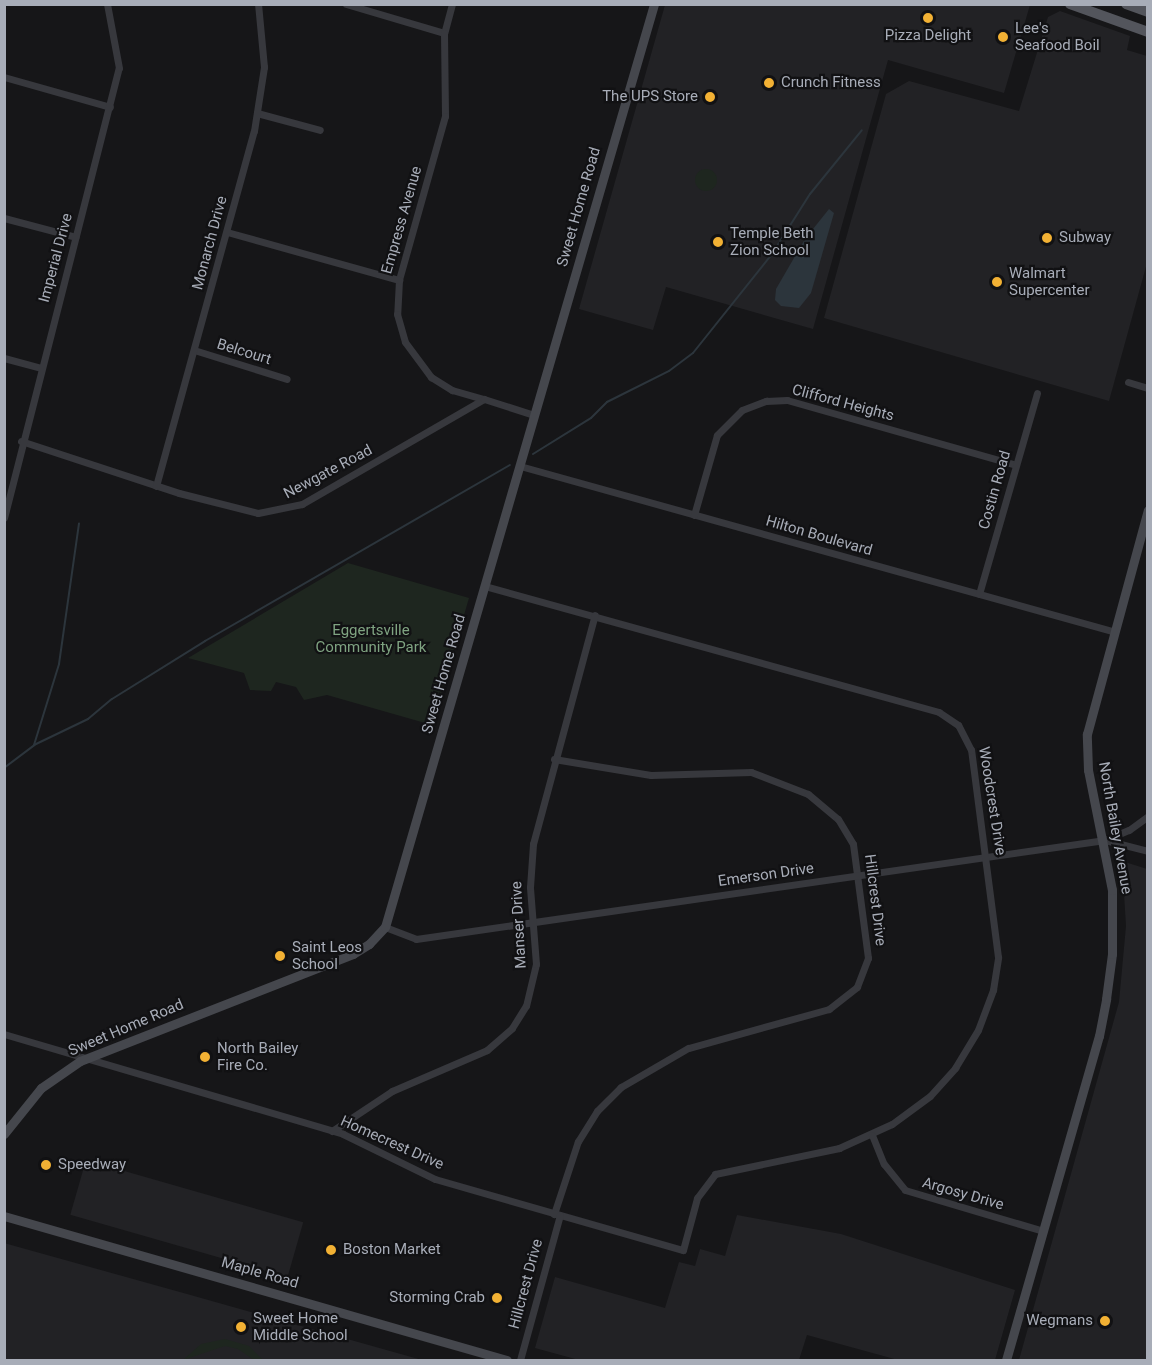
<!DOCTYPE html>
<style>
body{margin:0}
#map{position:relative;width:1152px;height:1365px;overflow:hidden;background:#161618;font-family:Roboto,sans-serif}
div>[style]{position:absolute}
[style*='--x']{left:calc(var(--x)*1px);top:calc(var(--y)*1px);width:calc(var(--w)*1px);rotate:calc(var(--a)*1deg)}
.built>*{inset:0;background:#222225;transform-origin:0 0}
.green>*{inset:0;background:#1e261f}
.round{border-radius:50%}
.water>*{inset:0;background:#2c353c}
.stream>*{height:2px;margin:-1px;padding:0 1px;transform-origin:1px;border-radius:1px;background:#2c353c}
.street>*{height:7px;margin:-3.5px;padding:0 3.5px;transform-origin:3.5px;border-radius:3.5px;background:#37383d}
.secondary>*{height:9px;margin:-4.5px;padding:0 4.5px;transform-origin:4.5px;border-radius:4.5px;background:#45474d}
.primary>*{height:10px;margin:-5px;padding:0 5px;transform-origin:5px;border-radius:5px;background:#53555c}
.dots>*{width:16px;height:16px;translate:-50% -50%;box-sizing:border-box;border:3px solid #111113;border-radius:50%}
span{translate:-50% -50%;white-space:nowrap;text-align:center;line-height:1.15;-webkit-text-stroke:4.5px #111113;paint-order:stroke}
.poi-label{font-size:15px;color:#a8adb8}
.left{translate:0 -50%;text-align:left}
.right{translate:-100% -50%;text-align:right}
.street-label{font-size:15px;color:#a8adb8}
.park-label{font-size:15px;color:#7fa381}
.frame{position:absolute;inset:0;border:6px solid #a8adb8;pointer-events:none}
</style>
<div id="map">
<div class="built">
<i style="clip-path:polygon(665px 5px,1030px 5px,1004px 93px,888px 60px,813px 329px,666px 287px,653px 330px,579px 309px)"></i>
<i style="clip-path:polygon(1060px 11px,1130px 36px,1127px 50px,1147px 56px,1147px 263px,1109px 401px,824px 318px,886px 94px,909px 81px,1019px 111px,1048px 17px)"></i>
<i style="clip-path:polygon(1122px 861px,1147px 869px,1147px 1360px,1019px 1360px,1119px 1002px,1126px 926px)"></i>
<i style="left:86px;top:1160px;width:226px;height:57px;rotate:16deg"></i>
<i style="clip-path:polygon(737px 1215px,841px 1234px,1015px 1290px,995px 1360px,898px 1360px,807px 1335px,799px 1360px,579px 1360px,535px 1348px,555px 1277px,665px 1308px,679px 1262px,695px 1266px,700px 1249px,725px 1256px)"></i>
<i style="clip-path:polygon(4px 1243px,187px 1294px,422px 1360px,5px 1360px)"></i>
</div>
<div class="green">
<i class="round" style="left:695px;top:169px;width:22px;height:22px"></i>
<i style="clip-path:polygon(348px 563px,469px 598px,432px 725px,327px 695px,304px 700px,296px 687px,276px 682px,271px 691px,250px 690px,244px 673px,188px 658px)"></i>
<i style="clip-path:polygon(225px 1339px,249px 1346px,263px 1360px,254px 1360px,238px 1349px,225px 1346px,183px 1360px,201px 1344px)"></i>
</div>
<div class="water">
<i style="clip-path:polygon(829px 209px,834px 213px,811px 293px,799px 308px,781px 306px,775px 300px,776px 289px,805px 239px)"></i>
</div>
<div class="stream">
<i style="--x:533;--y:454;--w:68;--a:-31.8"></i>
<i style="--x:591;--y:418;--w:23;--a:-45"></i>
<i style="--x:607;--y:402;--w:69;--a:-26.6"></i>
<i style="--x:669;--y:371;--w:30;--a:-37"></i>
<i style="--x:693;--y:353;--w:127;--a:-51.4"></i>
<i style="--x:772;--y:254;--w:71;--a:-57.7"></i>
<i style="--x:810;--y:194;--w:82;--a:-50.9"></i>
<i style="--x:34;--y:745;--w:85;--a:-72.8"></i>
<i style="--x:59;--y:664;--w:142;--a:-81.9"></i>
<i style="--x:4;--y:768;--w:38;--a:-37"></i>
<i style="--x:34;--y:745;--w:60;--a:-25.7"></i>
<i style="--x:88;--y:719;--w:31;--a:-40"></i>
<i style="--x:112;--y:699;--w:110;--a:-31.9"></i>
<i style="--x:205;--y:641;--w:352;--a:-30"></i>
</div>
<div class="street">
<i style="--x:346;--y:4;--w:102;--a:16.5"></i>
<i style="--x:452;--y:4;--w:30;--a:105"></i>
<i style="--x:444;--y:33;--w:83;--a:89.3"></i>
<i style="--x:445;--y:116;--w:170;--a:105.7"></i>
<i style="--x:399;--y:280;--w:34;--a:93"></i>
<i style="--x:397;--y:314;--w:29;--a:74"></i>
<i style="--x:405;--y:342;--w:44;--a:53.4"></i>
<i style="--x:431;--y:377;--w:25;--a:32"></i>
<i style="--x:452;--y:390;--w:33;--a:16"></i>
<i style="--x:4;--y:77;--w:110;--a:15.8"></i>
<i style="--x:257;--y:113;--w:65;--a:15.1"></i>
<i style="--x:4;--y:218;--w:74;--a:14.8"></i>
<i style="--x:227;--y:232;--w:179;--a:15.6"></i>
<i style="--x:194;--y:350;--w:97;--a:17.3"></i>
<i style="--x:4;--y:358;--w:38;--a:15"></i>
<i style="--x:1128;--y:382;--w:21;--a:17"></i>
<i style="--x:21;--y:441;--w:166;--a:18.2"></i>
<i style="--x:179;--y:493;--w:81;--a:14.2"></i>
<i style="--x:258;--y:513;--w:45;--a:-11.6"></i>
<i style="--x:302;--y:504;--w:210;--a:-30"></i>
<i style="--x:484;--y:399;--w:52;--a:17.7"></i>
<i style="--x:520;--y:466;--w:615;--a:15.57"></i>
<i style="--x:156;--y:486;--w:368;--a:-74.6"></i>
<i style="--x:254;--y:131;--w:65;--a:-81.1"></i>
<i style="--x:264;--y:67;--w:63;--a:-95.4"></i>
<i style="--x:694;--y:515;--w:83;--a:-74"></i>
<i style="--x:717;--y:435;--w:35;--a:-45"></i>
<i style="--x:742;--y:410;--w:26;--a:-21"></i>
<i style="--x:766;--y:401;--w:21;--a:-3"></i>
<i style="--x:787;--y:400;--w:238;--a:15.8"></i>
<i style="--x:4;--y:518;--w:464;--a:-75.7"></i>
<i style="--x:119;--y:68;--w:65;--a:-100.6"></i>
<i style="--x:979;--y:594;--w:209;--a:-73.9"></i>
<i style="--x:554;--y:759;--w:98;--a:9.4"></i>
<i style="--x:651;--y:775;--w:100;--a:-1.7"></i>
<i style="--x:751;--y:772;--w:61;--a:21.1"></i>
<i style="--x:808;--y:794;--w:39;--a:40"></i>
<i style="--x:838;--y:819;--w:29;--a:59"></i>
<i style="--x:853;--y:844;--w:115;--a:82.5"></i>
<i style="--x:868;--y:958;--w:31;--a:111"></i>
<i style="--x:857;--y:987;--w:36;--a:142"></i>
<i style="--x:829;--y:1009;--w:146;--a:164.5"></i>
<i style="--x:688;--y:1048;--w:78;--a:149.8"></i>
<i style="--x:621;--y:1087;--w:34;--a:135"></i>
<i style="--x:597;--y:1111;--w:36;--a:122"></i>
<i style="--x:578;--y:1141;--w:77;--a:108.2"></i>
<i style="--x:1105;--y:840;--w:44;--a:14.3"></i>
<i style="--x:385;--y:927;--w:33;--a:21"></i>
<i style="--x:416;--y:939;--w:696;--a:-8.18"></i>
<i style="--x:1105;--y:840;--w:26;--a:-23"></i>
<i style="--x:1129;--y:830;--w:24;--a:-36"></i>
<i style="--x:4;--y:1034;--w:353;--a:16.4"></i>
<i style="--x:343;--y:1134;--w:102;--a:26.1"></i>
<i style="--x:435;--y:1179;--w:258;--a:16"></i>
<i style="--x:683;--y:1250;--w:54;--a:-74.9"></i>
<i style="--x:697;--y:1198;--w:30;--a:-53"></i>
<i style="--x:715;--y:1174;--w:127;--a:-11.8"></i>
<i style="--x:839;--y:1148;--w:58;--a:-24.4"></i>
<i style="--x:892;--y:1124;--w:47;--a:-36.4"></i>
<i style="--x:930;--y:1096;--w:38;--a:-48"></i>
<i style="--x:955;--y:1068;--w:44;--a:-58.8"></i>
<i style="--x:978;--y:1030;--w:43;--a:-69.4"></i>
<i style="--x:993;--y:990;--w:33;--a:-81"></i>
<i style="--x:998;--y:957;--w:209;--a:-97.4"></i>
<i style="--x:971;--y:750;--w:28;--a:-117"></i>
<i style="--x:958;--y:725;--w:23;--a:-146"></i>
<i style="--x:939;--y:712;--w:471;--a:-164.5"></i>
<i style="--x:332;--y:1131;--w:72;--a:-33.7"></i>
<i style="--x:392;--y:1091;--w:103;--a:-23.3"></i>
<i style="--x:487;--y:1050;--w:33;--a:-41"></i>
<i style="--x:512;--y:1028;--w:26;--a:-58"></i>
<i style="--x:526;--y:1006;--w:43;--a:-76.6"></i>
<i style="--x:536;--y:964;--w:77;--a:-94.5"></i>
<i style="--x:530;--y:887;--w:43;--a:-86"></i>
<i style="--x:533;--y:844;--w:237;--a:-74.9"></i>
<i style="--x:872;--y:1135;--w:31;--a:68"></i>
<i style="--x:884;--y:1164;--w:33;--a:51"></i>
<i style="--x:905;--y:1190;--w:144;--a:16.5"></i>
<i style="--x:520;--y:1360;--w:150;--a:-74.6"></i>
</div>
<div class="secondary">
<i style="--x:4;--y:1134;--w:59;--a:-51.2"></i>
<i style="--x:41;--y:1088;--w:47;--a:-34.7"></i>
<i style="--x:80;--y:1061;--w:293;--a:-21.4"></i>
<i style="--x:353;--y:954;--w:19;--a:-32"></i>
<i style="--x:369;--y:944;--w:23;--a:-47"></i>
<i style="--x:385;--y:927;--w:961;--a:-73.75"></i>
<i style="--x:4;--y:1216;--w:523;--a:15.98"></i>
<i style="--x:1006;--y:1360;--w:337;--a:-74"></i>
<i style="--x:1099;--y:1036;--w:38;--a:-79"></i>
<i style="--x:1106;--y:999;--w:45;--a:-82.4"></i>
<i style="--x:1112;--y:954;--w:64;--a:-90"></i>
<i style="--x:1112;--y:890;--w:122;--a:-101.3"></i>
<i style="--x:1088;--y:770;--w:36;--a:-92"></i>
<i style="--x:1087;--y:734;--w:232;--a:-74.8"></i>
</div>
<div class="primary">
<i style="--x:1070;--y:4;--w:83;--a:19.7"></i>
<i style="--x:1126;--y:4;--w:23;--a:20"></i>
</div>
<div class="dots">
<i style="left:928px;top:18px;background:#f2b134"></i>
<i style="left:1003px;top:37px;background:#f2b134"></i>
<i style="left:769px;top:83px;background:#f2b134"></i>
<i style="left:710px;top:97px;background:#f2b134"></i>
<i style="left:1047px;top:238px;background:#f2b134"></i>
<i style="left:718px;top:242px;background:#f2b134"></i>
<i style="left:997px;top:282px;background:#f2b134"></i>
<i style="left:280px;top:956px;background:#f2b134"></i>
<i style="left:205px;top:1057px;background:#f2b134"></i>
<i style="left:46px;top:1165px;background:#f2b134"></i>
<i style="left:331px;top:1250px;background:#f2b134"></i>
<i style="left:497px;top:1298px;background:#f2b134"></i>
<i style="left:1105px;top:1321px;background:#f2b134"></i>
<i style="left:241px;top:1327px;background:#f2b134"></i>
</div>
<div class="poi-label">
<span class="left" style="left:1015px;top:37px">Lee's<br>Seafood Boil</span>
<span style="left:928px;top:36px">Pizza Delight</span>
<span class="left" style="left:781px;top:83px">Crunch Fitness</span>
<span class="right" style="left:698px;top:97px">The UPS Store</span>
<span class="left" style="left:730px;top:242px">Temple Beth<br>Zion School</span>
<span class="left" style="left:1059px;top:238px">Subway</span>
<span class="left" style="left:1009px;top:282px">Walmart<br>Supercenter</span>
<span class="left" style="left:292px;top:956px">Saint Leos<br>School</span>
<span class="left" style="left:217px;top:1057px">North Bailey<br>Fire Co.</span>
<span class="left" style="left:58px;top:1165px">Speedway</span>
<span class="left" style="left:343px;top:1250px">Boston Market</span>
<span class="right" style="left:485px;top:1298px">Storming Crab</span>
<span class="left" style="left:253px;top:1327px">Sweet Home<br>Middle School</span>
<span class="right" style="left:1093px;top:1321px">Wegmans</span>
</div>
<div class="street-label">
<span style="left:579px;top:207px;rotate:-74deg">Sweet Home Road</span>
<span style="left:402px;top:220px;rotate:-74deg">Empress Avenue</span>
<span style="left:210px;top:243px;rotate:-75deg">Monarch Drive</span>
<span style="left:56px;top:258px;rotate:-75deg">Imperial Drive</span>
<span style="left:244px;top:352px;rotate:17deg">Belcourt</span>
<span style="left:843px;top:403px;rotate:15deg">Clifford Heights</span>
<span style="left:328px;top:472px;rotate:-28deg">Newgate Road</span>
<span style="left:995px;top:490px;rotate:-74deg">Costin Road</span>
<span style="left:819px;top:536px;rotate:16deg">Hilton Boulevard</span>
<span style="left:444px;top:674px;rotate:-74deg">Sweet Home Road</span>
<span style="left:992px;top:801px;rotate:81deg">Woodcrest Drive</span>
<span style="left:1115px;top:828px;rotate:80deg">North Bailey Avenue</span>
<span style="left:766px;top:875px;rotate:-8deg">Emerson Drive</span>
<span style="left:875px;top:900px;rotate:83deg">Hillcrest Drive</span>
<span style="left:519px;top:925px;rotate:-93deg">Manser Drive</span>
<span style="left:126px;top:1028px;rotate:-23deg">Sweet Home Road</span>
<span style="left:392px;top:1143px;rotate:24deg">Homecrest Drive</span>
<span style="left:963px;top:1194px;rotate:16deg">Argosy Drive</span>
<span style="left:260px;top:1273px;rotate:16deg">Maple Road</span>
<span style="left:526px;top:1284px;rotate:-75deg">Hillcrest Drive</span>
</div>
<div class="park-label">
<span style="left:371px;top:639px">Eggertsville<br>Community Park</span>
</div>
<div class="frame"></div>
</div>
